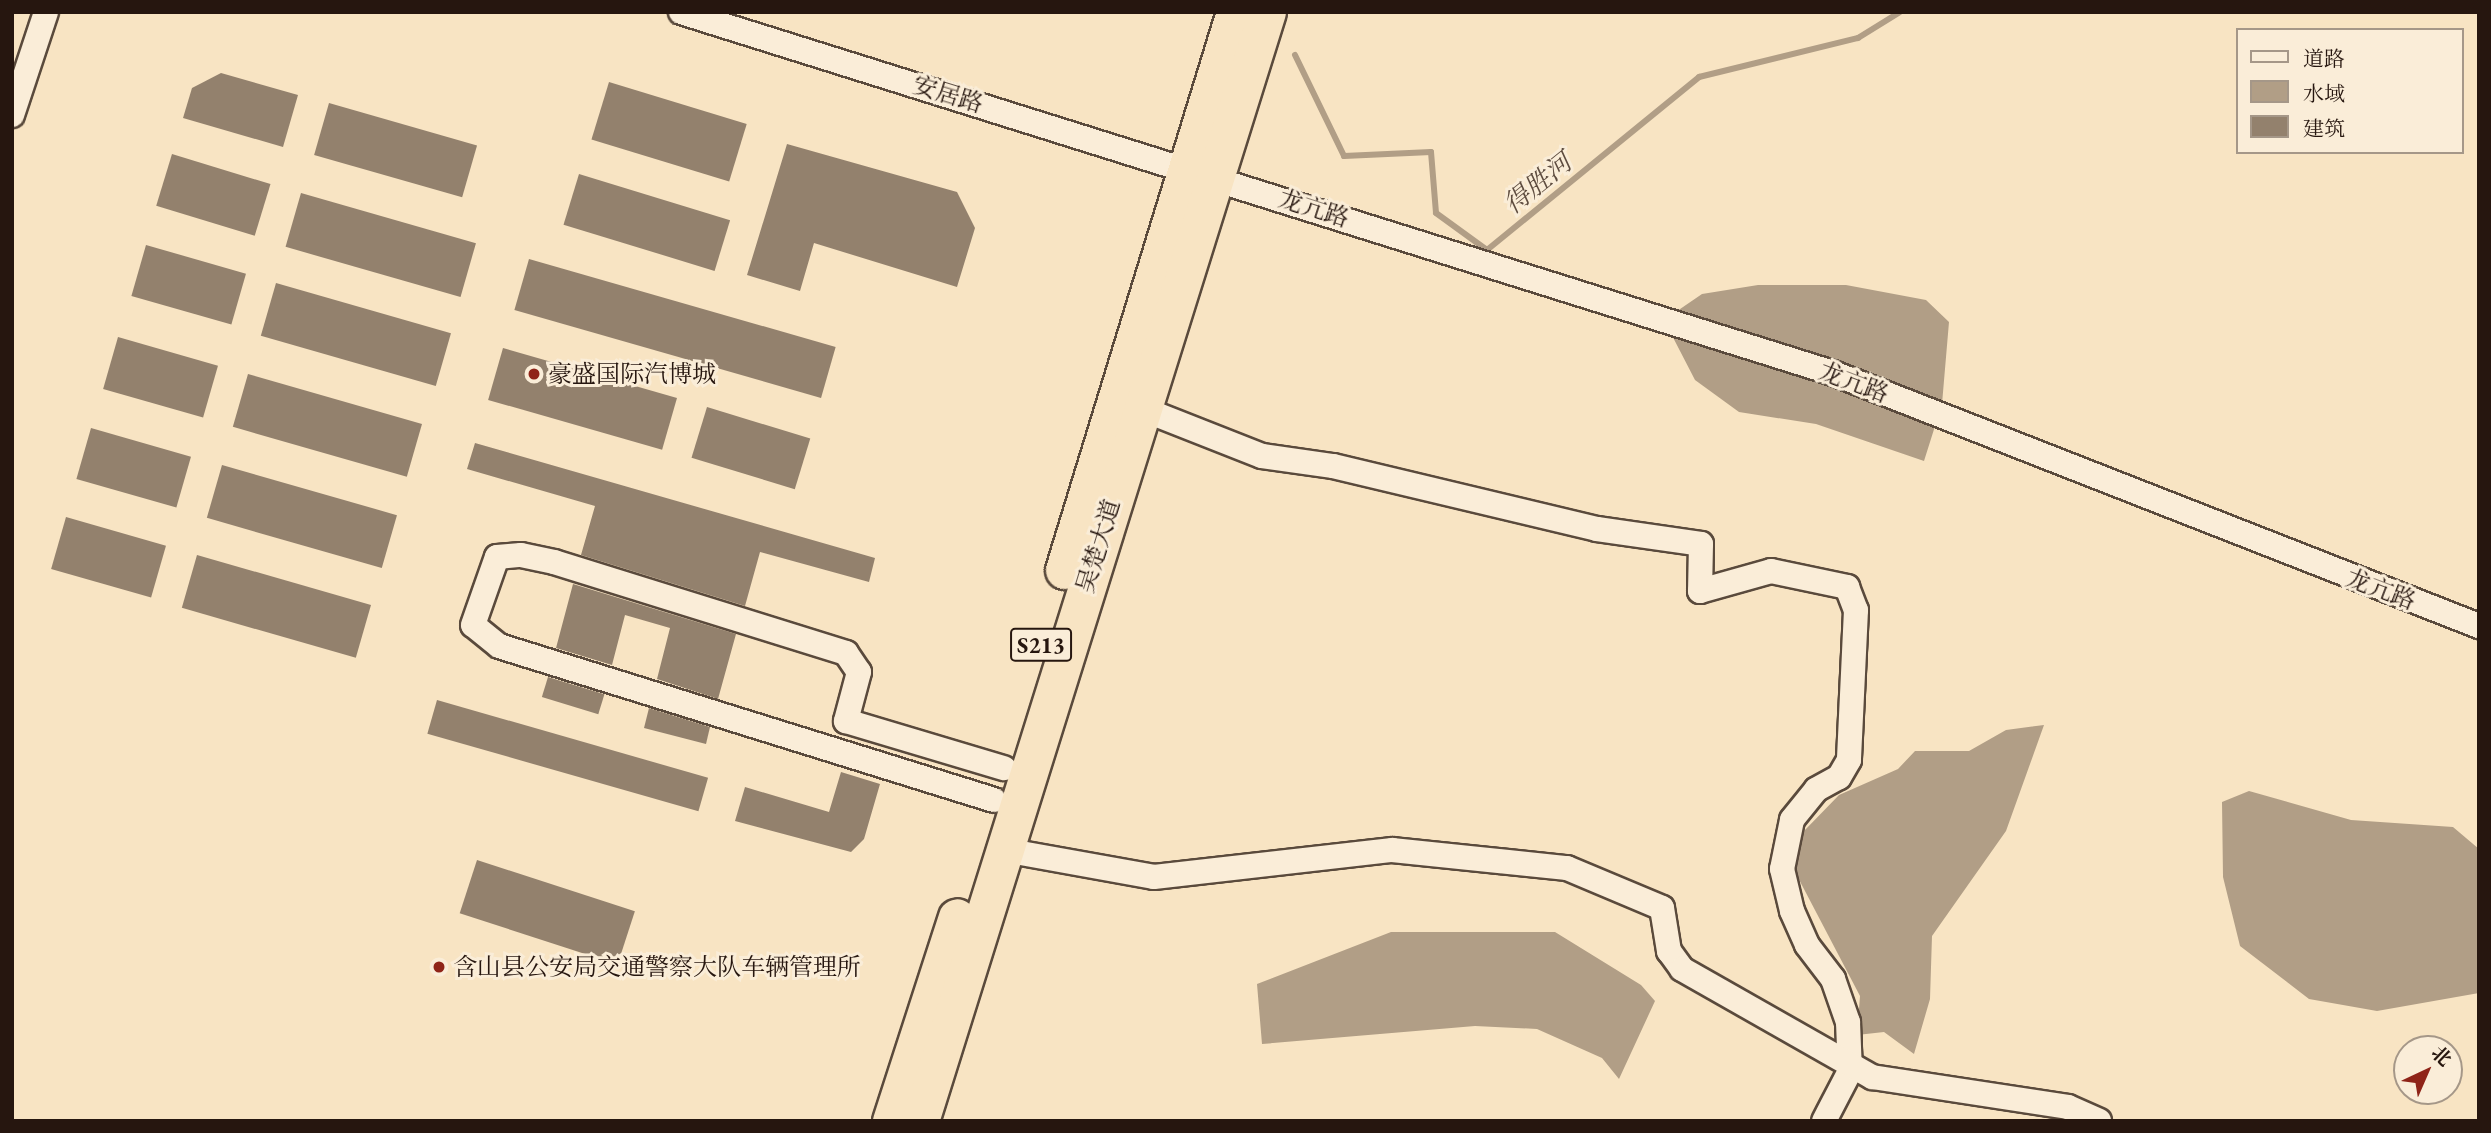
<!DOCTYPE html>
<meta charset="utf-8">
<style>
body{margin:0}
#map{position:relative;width:2491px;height:1133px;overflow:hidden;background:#f8e4c3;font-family:"EB Garamond","Noto Serif SC",serif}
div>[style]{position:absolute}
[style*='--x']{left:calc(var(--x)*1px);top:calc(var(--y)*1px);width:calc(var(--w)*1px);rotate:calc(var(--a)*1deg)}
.water>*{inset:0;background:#b19e86}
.stream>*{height:6px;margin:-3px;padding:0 3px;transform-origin:3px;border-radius:3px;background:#b19e86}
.building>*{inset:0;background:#93816d;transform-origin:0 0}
.roads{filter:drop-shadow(2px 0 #5a4a3c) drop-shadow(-2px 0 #5a4a3c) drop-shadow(0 2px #5a4a3c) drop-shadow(0 -2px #5a4a3c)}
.minor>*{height:24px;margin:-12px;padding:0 12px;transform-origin:12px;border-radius:12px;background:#faedd8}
.highway>*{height:37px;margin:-18.5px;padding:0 18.5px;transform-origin:18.5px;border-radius:18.5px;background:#f8e4c3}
.dots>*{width:19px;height:19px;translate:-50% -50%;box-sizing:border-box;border:4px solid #faedd8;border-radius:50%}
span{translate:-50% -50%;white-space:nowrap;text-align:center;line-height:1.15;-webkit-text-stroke:6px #faedd8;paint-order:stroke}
.shield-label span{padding:2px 5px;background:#faedd8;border:2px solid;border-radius:5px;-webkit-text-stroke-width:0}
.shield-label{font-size:23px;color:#26160f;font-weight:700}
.street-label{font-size:24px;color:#26160f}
.poi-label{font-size:24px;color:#26160f}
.left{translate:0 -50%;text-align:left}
.water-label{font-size:26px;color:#5e4c3f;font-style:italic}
.frame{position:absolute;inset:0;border:14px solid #26160f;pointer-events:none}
.legend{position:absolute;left:2236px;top:28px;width:228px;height:126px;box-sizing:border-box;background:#faedd8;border:2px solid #a59788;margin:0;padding:9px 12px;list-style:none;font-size:21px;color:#26160f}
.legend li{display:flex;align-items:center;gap:14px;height:35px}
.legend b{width:35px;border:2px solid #a59788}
.north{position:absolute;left:2393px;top:1035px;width:70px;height:70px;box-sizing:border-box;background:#faedd8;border:2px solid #a59788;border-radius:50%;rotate:44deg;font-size:19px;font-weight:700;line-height:28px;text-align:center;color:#26160f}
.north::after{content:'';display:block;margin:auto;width:24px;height:32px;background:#8f2418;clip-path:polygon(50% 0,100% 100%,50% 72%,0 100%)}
</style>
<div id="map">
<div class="water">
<i style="clip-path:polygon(1758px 285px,1846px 285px,1926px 300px,1949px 322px,1942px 404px,1924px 461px,1816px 424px,1739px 412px,1695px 380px,1664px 320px,1702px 294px)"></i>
<i style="clip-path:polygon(2044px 725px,2006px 831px,1932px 936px,1930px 999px,1914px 1054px,1884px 1032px,1857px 1035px,1860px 996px,1794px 870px,1804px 831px,1839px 795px,1898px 769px,1915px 751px,1969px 751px,2006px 730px)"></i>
<i style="clip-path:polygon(2249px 791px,2351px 820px,2453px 827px,2479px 849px,2479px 993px,2377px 1011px,2309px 999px,2240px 946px,2223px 877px,2222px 802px)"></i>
<i style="clip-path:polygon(1391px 932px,1555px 932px,1641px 985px,1655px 1001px,1619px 1079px,1602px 1058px,1537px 1029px,1475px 1026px,1262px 1044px,1257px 984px)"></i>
</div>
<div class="stream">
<i style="--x:1295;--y:55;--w:112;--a:64.1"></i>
<i style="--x:1344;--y:156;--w:87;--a:-2.6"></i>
<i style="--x:1431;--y:152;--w:61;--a:85.3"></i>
<i style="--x:1436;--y:213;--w:63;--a:36"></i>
<i style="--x:1487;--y:250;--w:274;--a:-39.2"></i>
<i style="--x:1699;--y:77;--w:164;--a:-13.8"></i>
<i style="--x:1858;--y:38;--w:49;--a:-31.8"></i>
</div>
<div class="building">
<i style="clip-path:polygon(221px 73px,298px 95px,283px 147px,183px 118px,192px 88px)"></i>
<i style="left:609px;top:82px;width:144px;height:60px;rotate:17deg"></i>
<i style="left:329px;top:103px;width:154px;height:54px;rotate:16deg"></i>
<i style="clip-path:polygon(787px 144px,957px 192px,975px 228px,957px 287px,814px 243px,800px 291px,747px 275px)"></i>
<i style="left:172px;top:154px;width:103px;height:54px;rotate:17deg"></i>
<i style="left:579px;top:174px;width:158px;height:53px;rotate:17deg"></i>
<i style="left:301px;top:193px;width:182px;height:56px;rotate:16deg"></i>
<i style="left:146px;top:245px;width:104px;height:53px;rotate:16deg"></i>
<i style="left:529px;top:259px;width:319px;height:53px;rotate:16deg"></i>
<i style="left:276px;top:283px;width:182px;height:55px;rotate:16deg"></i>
<i style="left:118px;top:337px;width:104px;height:54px;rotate:16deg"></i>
<i style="left:503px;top:348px;width:181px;height:54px;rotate:16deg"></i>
<i style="left:248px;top:374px;width:181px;height:55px;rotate:16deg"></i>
<i style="left:707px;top:407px;width:108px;height:53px;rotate:17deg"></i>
<i style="left:91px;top:428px;width:104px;height:53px;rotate:16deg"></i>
<i style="clip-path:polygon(475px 443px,875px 558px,869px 582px,760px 552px,745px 606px,581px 555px,595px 506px,467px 469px)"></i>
<i style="left:222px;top:465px;width:182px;height:55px;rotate:16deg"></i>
<i style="left:66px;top:517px;width:104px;height:54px;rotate:16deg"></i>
<i style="left:197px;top:555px;width:181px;height:55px;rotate:16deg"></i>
<i style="clip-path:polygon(573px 584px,736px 634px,718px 699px,657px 679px,670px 628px,625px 615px,612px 665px,556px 648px)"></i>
<i style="left:548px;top:677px;width:59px;height:21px;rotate:17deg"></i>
<i style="left:437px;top:700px;width:282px;height:35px;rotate:16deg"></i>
<i style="clip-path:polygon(649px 708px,710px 727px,706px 744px,644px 728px)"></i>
<i style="clip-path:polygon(841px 772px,880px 784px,864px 839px,851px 852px,735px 821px,745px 787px,829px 812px)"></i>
<i style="left:477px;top:860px;width:166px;height:56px;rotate:18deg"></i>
</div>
<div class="roads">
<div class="minor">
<i style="--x:681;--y:12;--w:1207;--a:17.4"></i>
<i style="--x:1833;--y:373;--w:694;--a:21.39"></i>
<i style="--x:12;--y:115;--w:108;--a:-71.7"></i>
<i style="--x:1140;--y:408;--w:131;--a:21.5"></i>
<i style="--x:1262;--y:456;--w:72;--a:8"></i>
<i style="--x:1333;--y:466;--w:271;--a:13.4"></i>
<i style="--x:1597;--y:529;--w:105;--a:8.2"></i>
<i style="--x:1701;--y:544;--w:47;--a:91.2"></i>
<i style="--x:1700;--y:591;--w:74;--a:-15.7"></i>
<i style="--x:1771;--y:571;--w:78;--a:11.9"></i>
<i style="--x:1847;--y:587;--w:25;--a:69"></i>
<i style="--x:1856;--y:610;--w:150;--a:92.7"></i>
<i style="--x:1849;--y:760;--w:20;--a:120"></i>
<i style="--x:1839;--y:777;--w:26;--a:151"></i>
<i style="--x:1816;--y:790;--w:38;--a:129"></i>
<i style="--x:1792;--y:820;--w:50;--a:101.5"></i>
<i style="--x:1782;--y:869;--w:43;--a:76.6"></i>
<i style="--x:1792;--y:911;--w:37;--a:66"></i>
<i style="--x:1807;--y:945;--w:43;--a:52.6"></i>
<i style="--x:1833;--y:979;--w:46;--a:70.8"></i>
<i style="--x:1848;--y:1022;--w:49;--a:87.7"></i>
<i style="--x:1850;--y:1071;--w:56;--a:117.5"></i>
<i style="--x:994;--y:800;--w:518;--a:-162.72"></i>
<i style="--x:499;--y:646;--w:33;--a:-141"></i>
<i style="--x:473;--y:625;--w:72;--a:-70.6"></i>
<i style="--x:497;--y:557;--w:24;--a:-5"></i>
<i style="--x:521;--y:555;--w:34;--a:12"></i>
<i style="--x:554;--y:562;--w:306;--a:17.3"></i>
<i style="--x:846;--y:653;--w:23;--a:56"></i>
<i style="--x:859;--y:672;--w:51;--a:104.9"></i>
<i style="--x:846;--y:721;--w:165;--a:16.6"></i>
<i style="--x:1004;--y:850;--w:152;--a:10.2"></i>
<i style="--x:1154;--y:877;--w:240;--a:-6.5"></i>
<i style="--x:1392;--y:850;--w:176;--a:5.9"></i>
<i style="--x:1567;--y:868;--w:103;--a:22.8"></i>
<i style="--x:1662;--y:908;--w:44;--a:80.8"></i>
<i style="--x:1669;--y:951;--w:22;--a:54"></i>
<i style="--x:1682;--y:969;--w:219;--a:29.6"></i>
<i style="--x:1872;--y:1077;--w:198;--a:8.7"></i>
<i style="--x:2068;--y:1107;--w:34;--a:24"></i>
</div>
<div class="highway">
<i style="--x:1064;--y:570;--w:584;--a:-72.96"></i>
<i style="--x:891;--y:1121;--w:214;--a:-72.1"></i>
<i style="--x:920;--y:1121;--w:1162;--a:-72.63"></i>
</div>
</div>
<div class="dots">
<i style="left:534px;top:374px;background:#8f2418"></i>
<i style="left:439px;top:967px;background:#8f2418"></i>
</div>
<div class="shield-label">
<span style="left:1041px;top:645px">S213</span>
</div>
<div class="street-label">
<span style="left:948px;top:94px;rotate:17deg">安居路</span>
<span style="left:1314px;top:208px;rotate:18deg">龙亢路</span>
<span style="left:1854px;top:382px;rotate:21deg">龙亢路</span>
<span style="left:1098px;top:546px;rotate:-73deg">吴楚大道</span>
<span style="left:2381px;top:589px;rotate:21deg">龙亢路</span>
</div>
<div class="poi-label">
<span class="left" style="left:548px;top:374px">豪盛国际汽博城</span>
<span class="left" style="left:453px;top:967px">含山县公安局交通警察大队车辆管理所</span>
</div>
<div class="water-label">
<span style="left:1538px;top:184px;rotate:-39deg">得胜河</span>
</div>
<div class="frame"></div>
<ul class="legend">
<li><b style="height:9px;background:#faedd8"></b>道路</li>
<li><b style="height:19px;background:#b19e86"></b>水域</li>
<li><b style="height:19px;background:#93816d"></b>建筑</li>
</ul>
<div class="north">北</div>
</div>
